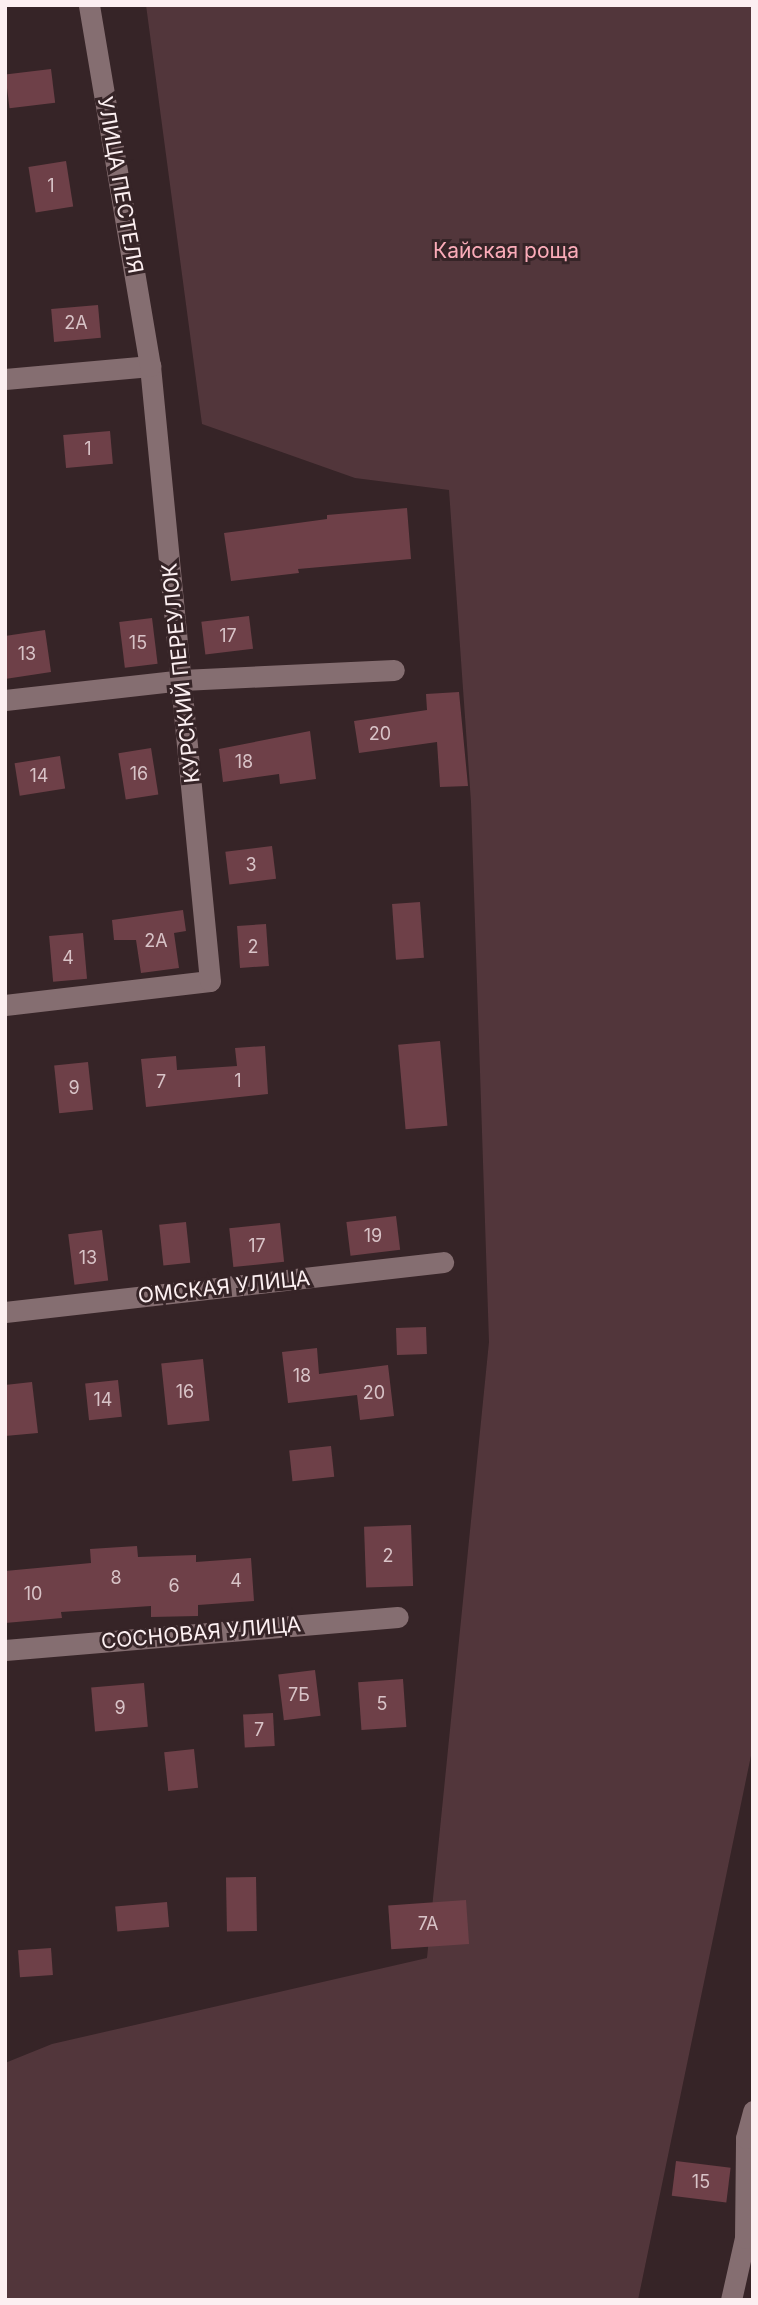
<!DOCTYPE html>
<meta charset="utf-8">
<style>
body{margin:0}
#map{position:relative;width:758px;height:2305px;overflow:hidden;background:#362427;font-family:Inter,sans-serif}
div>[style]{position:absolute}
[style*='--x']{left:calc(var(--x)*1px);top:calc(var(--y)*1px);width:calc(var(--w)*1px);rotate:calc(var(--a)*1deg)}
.green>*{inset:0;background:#52363b}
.building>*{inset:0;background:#6e4048;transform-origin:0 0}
.minor>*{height:21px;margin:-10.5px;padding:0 10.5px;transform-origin:10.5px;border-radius:10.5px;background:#856e71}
span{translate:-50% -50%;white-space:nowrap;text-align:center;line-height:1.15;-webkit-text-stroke:6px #362427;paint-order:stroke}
.number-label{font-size:18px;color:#d8c3c7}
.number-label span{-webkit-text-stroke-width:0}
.street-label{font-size:21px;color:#fceff1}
.park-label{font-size:21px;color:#faabb8}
.frame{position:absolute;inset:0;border:7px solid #fceff1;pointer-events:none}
</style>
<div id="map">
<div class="green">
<i style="clip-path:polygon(146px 5px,753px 5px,753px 1746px,638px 2300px,5px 2300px,5px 2063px,52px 2044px,427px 1958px,489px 1342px,471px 802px,449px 490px,355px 478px,202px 424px)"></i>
</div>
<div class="building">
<i style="left:51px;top:69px;width:34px;height:46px;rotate:83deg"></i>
<i style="left:66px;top:161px;width:46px;height:38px;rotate:81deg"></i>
<i style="left:98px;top:305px;width:33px;height:47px;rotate:85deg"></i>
<i style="left:110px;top:431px;width:33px;height:47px;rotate:85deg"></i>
<i style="clip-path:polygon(407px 508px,411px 559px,298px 569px,299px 573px,231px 581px,224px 533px,327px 519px,327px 515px)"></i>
<i style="left:249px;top:616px;width:33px;height:48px;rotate:83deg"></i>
<i style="left:152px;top:618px;width:46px;height:33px;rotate:83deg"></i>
<i style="clip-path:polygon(45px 630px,51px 672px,5px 679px,5px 636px)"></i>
<i style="clip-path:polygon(459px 692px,468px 786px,440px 787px,437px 742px,359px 753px,354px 721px,427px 710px,426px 694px)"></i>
<i style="clip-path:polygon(310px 731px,316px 779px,280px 784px,279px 774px,223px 782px,219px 749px)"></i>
<i style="left:151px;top:748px;width:47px;height:33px;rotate:81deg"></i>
<i style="left:60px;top:756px;width:33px;height:46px;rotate:81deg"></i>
<i style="left:272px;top:846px;width:33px;height:47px;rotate:83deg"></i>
<i style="left:420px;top:902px;width:56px;height:28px;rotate:86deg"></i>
<i style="clip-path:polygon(183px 910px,186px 931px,174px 933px,179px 968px,141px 973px,136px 940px,114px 940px,112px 920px)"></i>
<i style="left:266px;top:924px;width:42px;height:29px;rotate:86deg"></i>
<i style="left:83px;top:933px;width:46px;height:34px;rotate:85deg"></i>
<i style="left:440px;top:1041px;width:85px;height:42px;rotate:85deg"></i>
<i style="clip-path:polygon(265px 1046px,268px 1094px,146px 1107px,141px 1059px,176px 1056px,177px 1070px,237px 1066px,235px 1048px)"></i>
<i style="left:88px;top:1062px;width:48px;height:34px;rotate:84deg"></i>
<i style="left:396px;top:1216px;width:34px;height:50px;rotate:83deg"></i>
<i style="left:186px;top:1222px;width:41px;height:27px;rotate:84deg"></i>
<i style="left:280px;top:1223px;width:39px;height:51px;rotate:84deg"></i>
<i style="left:102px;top:1230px;width:51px;height:34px;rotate:83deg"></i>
<i style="left:426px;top:1327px;width:27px;height:30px;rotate:88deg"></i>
<i style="clip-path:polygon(317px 1348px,319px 1374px,388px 1365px,394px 1416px,360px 1420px,357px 1395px,288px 1403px,282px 1352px)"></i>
<i style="left:203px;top:1359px;width:62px;height:42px;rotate:84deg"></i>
<i style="left:118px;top:1380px;width:37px;height:33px;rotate:84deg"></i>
<i style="clip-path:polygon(32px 1382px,38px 1433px,5px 1436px,5px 1385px)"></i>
<i style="left:331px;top:1446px;width:31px;height:42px;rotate:84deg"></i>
<i style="left:411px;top:1525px;width:61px;height:47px;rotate:88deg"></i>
<i style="clip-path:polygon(137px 1546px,138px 1557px,196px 1555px,196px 1562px,251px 1558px,254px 1601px,198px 1605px,198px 1616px,151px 1617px,151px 1606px,61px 1612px,62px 1618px,5px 1623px,5px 1571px,91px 1563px,90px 1549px)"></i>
<i style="left:315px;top:1670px;width:46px;height:37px;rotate:83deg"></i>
<i style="left:403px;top:1679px;width:48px;height:45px;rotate:86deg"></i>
<i style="left:144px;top:1683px;width:44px;height:53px;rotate:85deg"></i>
<i style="left:273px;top:1713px;width:33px;height:30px;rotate:87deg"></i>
<i style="left:194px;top:1749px;width:39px;height:30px;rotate:84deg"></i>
<i style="left:256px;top:1877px;width:54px;height:30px;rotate:89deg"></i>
<i style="left:466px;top:1900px;width:44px;height:78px;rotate:86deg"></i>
<i style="left:167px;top:1902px;width:25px;height:52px;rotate:85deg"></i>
<i style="left:51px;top:1948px;width:27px;height:33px;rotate:86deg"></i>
<i style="left:676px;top:2161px;width:55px;height:35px;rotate:7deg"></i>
</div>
<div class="minor">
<i style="--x:5;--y:379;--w:146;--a:-5.1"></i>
<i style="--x:5;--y:700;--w:178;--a:-6.4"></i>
<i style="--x:182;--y:680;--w:212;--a:-2.7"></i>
<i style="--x:5;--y:1005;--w:206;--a:-6.7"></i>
<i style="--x:210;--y:981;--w:618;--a:-95.57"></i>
<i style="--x:150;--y:366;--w:366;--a:-99.6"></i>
<i style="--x:5;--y:1312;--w:441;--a:-6.5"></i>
<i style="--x:5;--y:1650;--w:394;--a:-4.8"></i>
<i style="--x:731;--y:2300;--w:64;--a:-77.3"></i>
<i style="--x:745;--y:2238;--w:100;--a:-89.4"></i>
<i style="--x:746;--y:2138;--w:28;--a:-75"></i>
</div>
<div class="number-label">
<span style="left:51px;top:186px">1</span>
<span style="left:76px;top:323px">2А</span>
<span style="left:88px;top:449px">1</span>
<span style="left:228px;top:636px">17</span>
<span style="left:138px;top:643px">15</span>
<span style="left:27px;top:654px">13</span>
<span style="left:380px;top:734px">20</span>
<span style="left:244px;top:762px">18</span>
<span style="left:139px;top:774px">16</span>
<span style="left:39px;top:776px">14</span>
<span style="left:251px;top:865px">3</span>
<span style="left:156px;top:941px">2А</span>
<span style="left:253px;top:947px">2</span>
<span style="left:68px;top:958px">4</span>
<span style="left:238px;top:1081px">1</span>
<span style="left:161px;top:1082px">7</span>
<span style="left:74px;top:1088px">9</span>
<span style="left:373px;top:1236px">19</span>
<span style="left:257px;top:1246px">17</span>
<span style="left:88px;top:1258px">13</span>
<span style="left:302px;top:1376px">18</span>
<span style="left:185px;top:1392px">16</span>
<span style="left:374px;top:1393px">20</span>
<span style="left:103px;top:1400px">14</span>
<span style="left:388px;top:1556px">2</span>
<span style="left:116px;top:1578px">8</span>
<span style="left:236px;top:1581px">4</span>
<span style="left:174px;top:1586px">6</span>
<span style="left:33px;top:1594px">10</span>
<span style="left:299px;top:1695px">7Б</span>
<span style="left:382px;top:1704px">5</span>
<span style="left:120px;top:1708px">9</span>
<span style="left:259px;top:1730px">7</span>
<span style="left:428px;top:1924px">7А</span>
<span style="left:701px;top:2182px">15</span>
</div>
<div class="street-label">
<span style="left:120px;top:185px;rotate:80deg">УЛИЦА ПЕСТЕЛЯ</span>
<span style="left:181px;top:673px;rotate:-96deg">КУРСКИЙ ПЕРЕУЛОК</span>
<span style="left:224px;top:1287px;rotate:-6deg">ОМСКАЯ УЛИЦА</span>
<span style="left:201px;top:1633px;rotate:-5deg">СОСНОВАЯ УЛИЦА</span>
</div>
<div class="park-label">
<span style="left:506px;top:251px">Кайская роща</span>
</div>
<div class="frame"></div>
</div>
